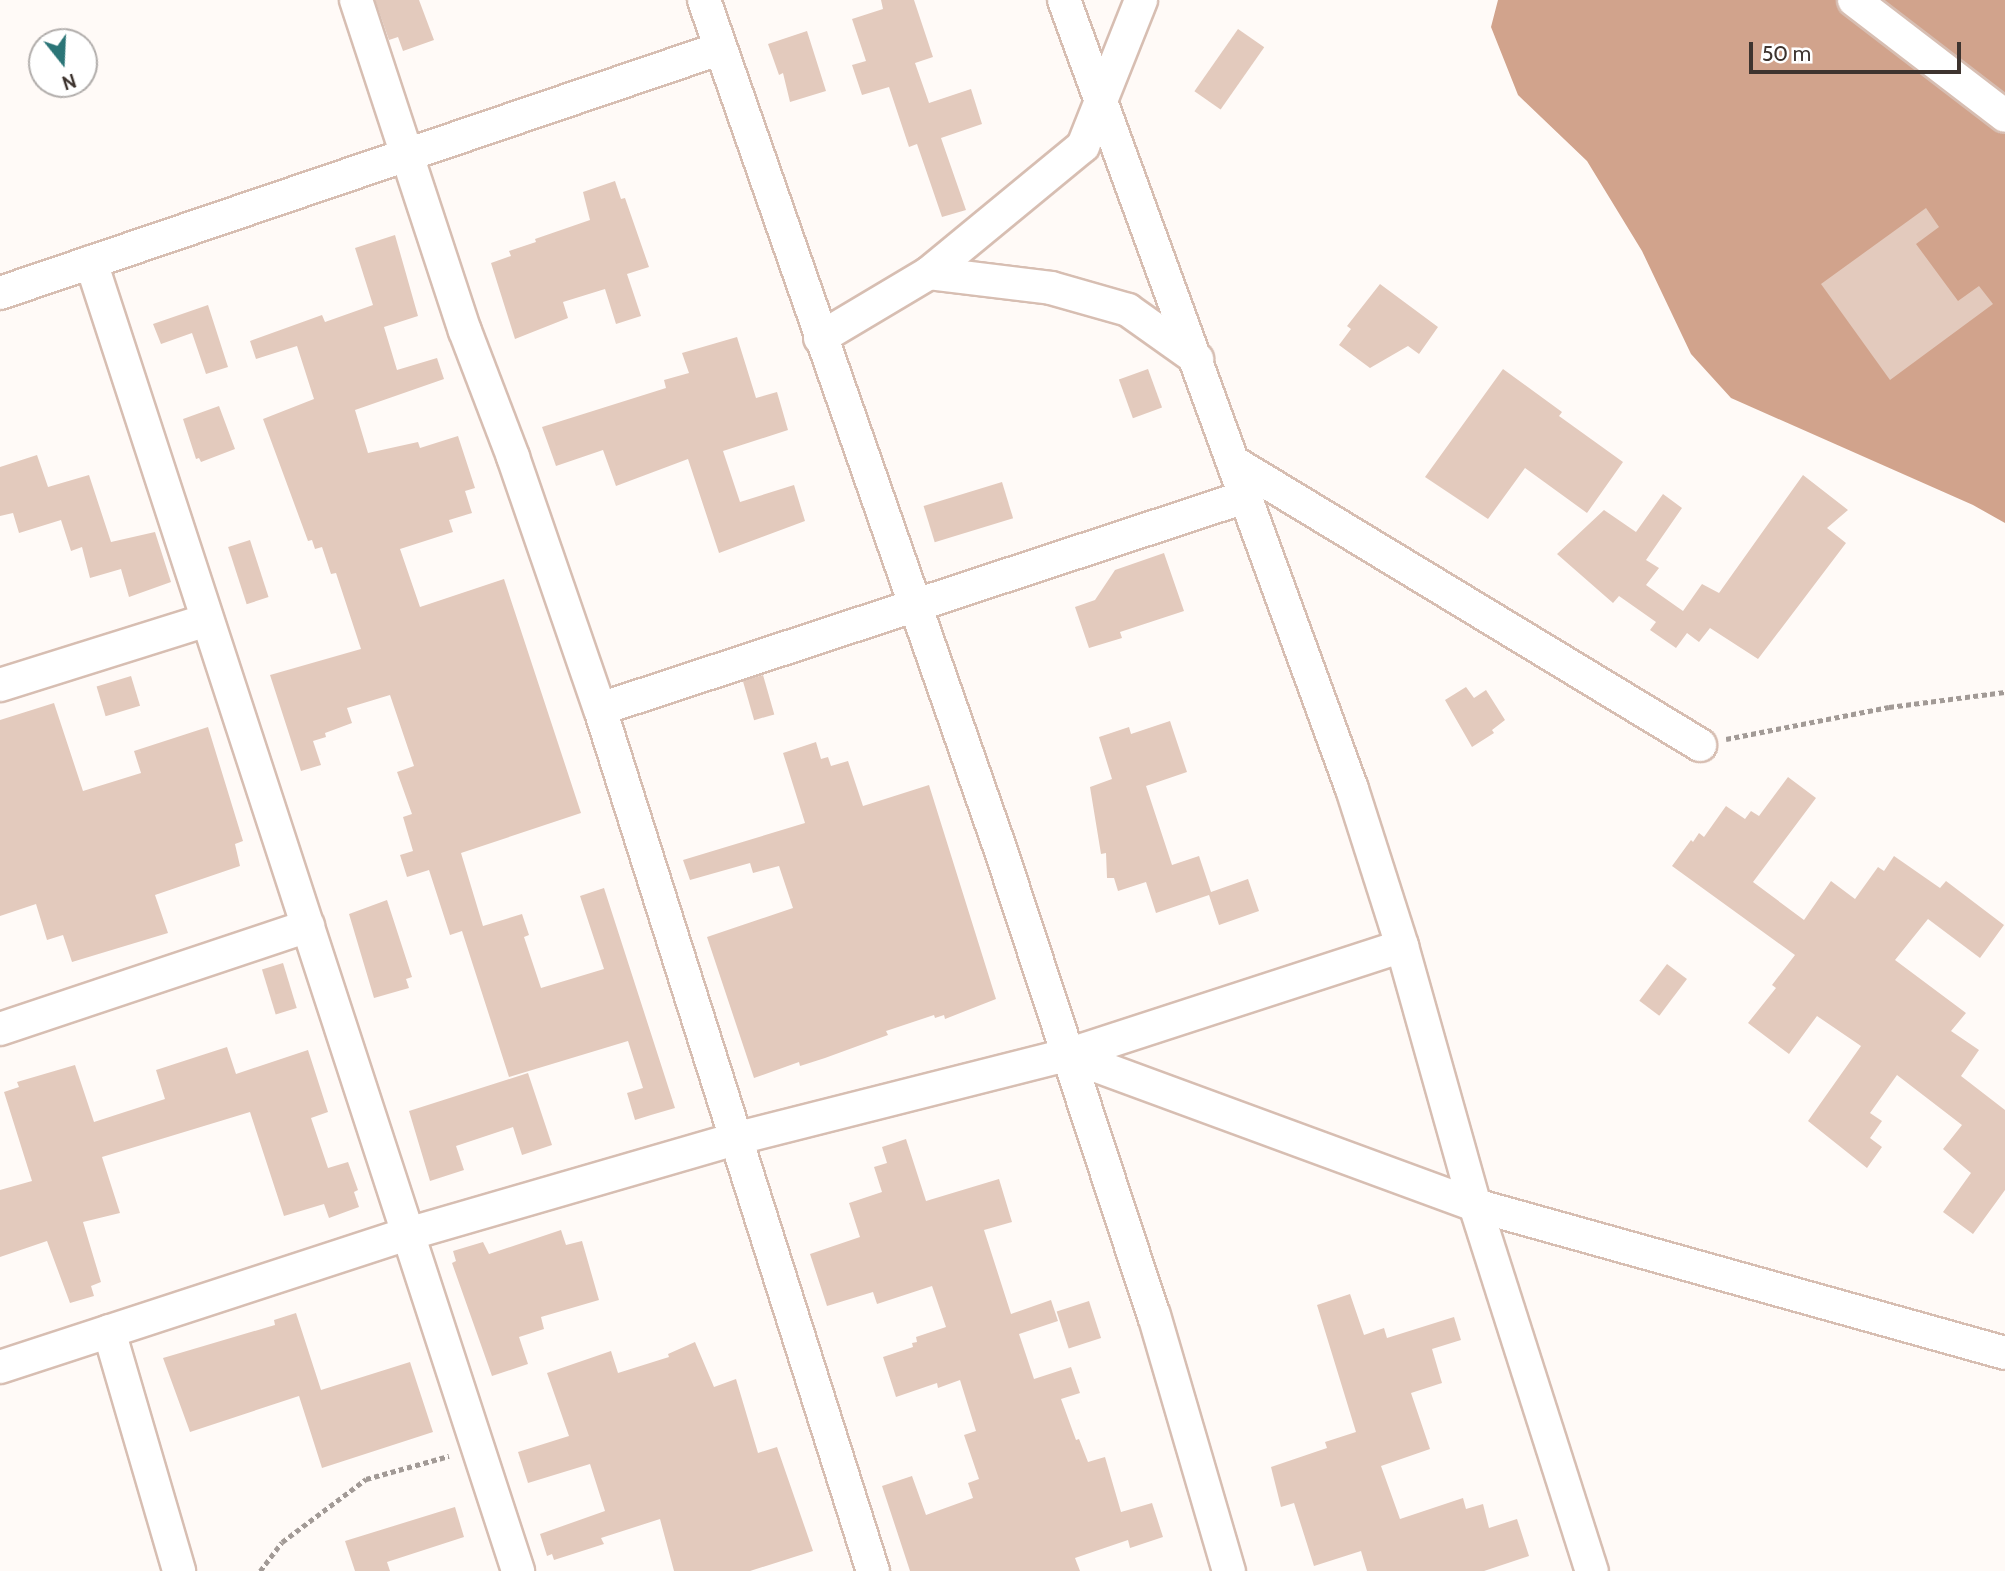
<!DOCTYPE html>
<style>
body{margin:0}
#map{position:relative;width:2005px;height:1571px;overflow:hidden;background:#fffaf7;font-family:Cabin,sans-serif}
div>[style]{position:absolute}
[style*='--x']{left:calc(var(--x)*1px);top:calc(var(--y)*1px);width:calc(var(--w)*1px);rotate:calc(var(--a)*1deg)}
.water>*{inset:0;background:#d1a38c}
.building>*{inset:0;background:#e3cabd;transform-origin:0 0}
.path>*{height:4.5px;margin-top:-2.25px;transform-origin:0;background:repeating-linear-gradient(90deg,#a29a96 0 5px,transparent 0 8.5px)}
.roads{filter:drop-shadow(2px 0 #d7beb2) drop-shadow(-2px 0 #d7beb2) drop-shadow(0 2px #d7beb2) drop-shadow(0 -2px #d7beb2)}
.street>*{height:32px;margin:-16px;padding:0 16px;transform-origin:16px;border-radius:16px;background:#fff}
span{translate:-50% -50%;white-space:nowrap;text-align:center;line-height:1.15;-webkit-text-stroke:6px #fff;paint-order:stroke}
.north{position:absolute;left:28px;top:28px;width:70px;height:70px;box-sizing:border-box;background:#fff;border:2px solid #b2aeac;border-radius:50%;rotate:162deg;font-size:19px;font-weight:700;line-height:28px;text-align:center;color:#3e342f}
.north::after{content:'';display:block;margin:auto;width:24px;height:32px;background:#2b7577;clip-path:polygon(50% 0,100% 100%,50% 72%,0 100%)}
.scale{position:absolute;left:1749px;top:42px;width:212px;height:32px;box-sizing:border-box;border:4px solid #3e342f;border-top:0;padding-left:9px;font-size:21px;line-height:24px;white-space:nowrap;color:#3e342f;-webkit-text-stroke:5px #fff;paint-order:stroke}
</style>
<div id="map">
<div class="water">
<i style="clip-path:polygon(1498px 0,2005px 0,2005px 523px,1973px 505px,1731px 398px,1691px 354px,1642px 251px,1587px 161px,1518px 95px,1491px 27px)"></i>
</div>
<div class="building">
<i style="clip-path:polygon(375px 0,419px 0,434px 40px,403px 51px,398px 37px,389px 40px)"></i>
<i style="clip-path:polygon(881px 0,914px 0,933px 57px,915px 63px,929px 103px,971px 89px,982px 124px,941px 138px,966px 210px,942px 217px,917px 144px,909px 147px,889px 87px,862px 95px,852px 65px,866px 61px,852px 19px,883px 9px)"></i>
<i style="left:1238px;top:29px;width:32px;height:76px;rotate:35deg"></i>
<i style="clip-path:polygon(807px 31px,826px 91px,790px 102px,783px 73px,779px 75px,768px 44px)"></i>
<i style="clip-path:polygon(615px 181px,621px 199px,625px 198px,649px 267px,627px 274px,641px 316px,616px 324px,605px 289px,563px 302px,568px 318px,515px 339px,491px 263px,511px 256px,509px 251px,536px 242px,535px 239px,590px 220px,583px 192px)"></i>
<i style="clip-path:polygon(1926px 208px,1939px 227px,1916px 244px,1958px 301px,1979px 286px,1993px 304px,1890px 380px,1821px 284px)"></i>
<i style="clip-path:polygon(395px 235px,418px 316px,384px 327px,397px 370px,437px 358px,444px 379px,355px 410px,368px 453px,418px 442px,420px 448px,458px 436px,475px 488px,465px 491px,472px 513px,449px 520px,453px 532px,400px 549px,420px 607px,504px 579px,581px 813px,461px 853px,483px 926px,522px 914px,529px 935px,524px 937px,541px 988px,604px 969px,580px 896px,604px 888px,675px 1108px,651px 1115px,635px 1120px,627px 1093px,643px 1088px,628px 1041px,509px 1077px,462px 931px,450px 935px,429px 870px,407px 877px,400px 855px,413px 851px,403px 817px,412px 814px,397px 772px,414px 766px,390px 695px,347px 708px,352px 723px,325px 733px,326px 737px,313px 741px,321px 765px,301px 771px,270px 675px,361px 649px,336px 573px,331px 574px,322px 547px,315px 549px,312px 540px,308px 541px,263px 419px,314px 399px,297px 346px,256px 359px,250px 341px,322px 315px,325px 322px,373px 305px,355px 248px)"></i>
<i style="clip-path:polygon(1380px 284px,1438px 327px,1419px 354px,1408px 346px,1370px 368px,1339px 345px,1351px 329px,1347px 326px)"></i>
<i style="clip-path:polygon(208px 305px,228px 367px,206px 374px,192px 333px,161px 344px,153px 324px)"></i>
<i style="clip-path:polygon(737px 337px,756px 398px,777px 392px,788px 430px,723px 451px,740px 502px,794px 485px,805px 521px,719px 553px,688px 459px,616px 486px,603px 450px,556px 466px,542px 427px,666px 388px,664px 380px,689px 373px,682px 353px)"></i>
<i style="left:1148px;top:369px;width:41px;height:31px;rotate:70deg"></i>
<i style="clip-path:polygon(1503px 369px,1562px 412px,1559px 416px,1623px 462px,1587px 513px,1525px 468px,1488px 519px,1425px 477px)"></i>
<i style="clip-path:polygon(219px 406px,235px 449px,201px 462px,199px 458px,196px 459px,183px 419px)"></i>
<i style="clip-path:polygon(37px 455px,48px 487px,89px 475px,111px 542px,155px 532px,171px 582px,129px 597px,121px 569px,90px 578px,82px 547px,71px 551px,61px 520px,19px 533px,13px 513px,0 516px,0 467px)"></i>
<i style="clip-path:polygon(1803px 475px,1848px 510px,1827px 528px,1846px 543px,1758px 659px,1710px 628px,1699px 642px,1687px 633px,1676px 648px,1650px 630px,1656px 622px,1619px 596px,1613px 603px,1557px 554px,1604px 510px,1636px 532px,1663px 494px,1682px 508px,1646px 560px,1659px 568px,1646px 585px,1683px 611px,1702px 584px,1719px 593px)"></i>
<i style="left:1002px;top:482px;width:38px;height:82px;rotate:73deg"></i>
<i style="left:250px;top:540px;width:60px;height:23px;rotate:72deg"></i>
<i style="clip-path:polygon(1164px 553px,1184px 611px,1120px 632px,1122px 638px,1089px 648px,1075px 607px,1095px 600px,1115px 570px)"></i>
<i style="left:763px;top:675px;width:41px;height:21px;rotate:74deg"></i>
<i style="left:131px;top:676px;width:31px;height:36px;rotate:73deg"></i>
<i style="clip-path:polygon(1466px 687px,1474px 698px,1486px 690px,1505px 720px,1492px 730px,1494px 733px,1472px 747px,1445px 700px)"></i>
<i style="clip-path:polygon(54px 703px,83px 791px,141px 773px,134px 751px,208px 727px,243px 841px,235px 844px,240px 866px,155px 895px,168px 933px,72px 962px,63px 935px,47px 940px,36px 904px,0 916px,0 720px)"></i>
<i style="clip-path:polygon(1170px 721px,1187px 772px,1146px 786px,1172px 865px,1199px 856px,1211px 892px,1248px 879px,1259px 911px,1219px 925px,1209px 895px,1156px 913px,1146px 882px,1118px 891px,1114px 878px,1107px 878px,1106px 853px,1101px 854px,1090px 787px,1112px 779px,1099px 737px,1129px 727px,1131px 734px)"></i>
<i style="clip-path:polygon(816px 742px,821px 759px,828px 757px,831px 766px,848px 761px,863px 806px,929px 785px,996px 999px,945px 1019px,944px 1015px,935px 1018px,934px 1015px,886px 1031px,888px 1035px,825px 1058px,800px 1066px,799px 1062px,754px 1078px,707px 937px,793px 908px,779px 866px,753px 873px,750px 863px,690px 880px,683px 860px,805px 823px,783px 753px)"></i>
<i style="clip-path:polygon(1788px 777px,1816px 798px,1753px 882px,1804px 920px,1831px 881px,1855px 899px,1878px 867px,1884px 871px,1894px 856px,1940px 888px,1946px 881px,2004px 925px,1980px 958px,1928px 919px,1895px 960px,1966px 1013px,1951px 1031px,1979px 1050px,1961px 1076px,2005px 1110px,2005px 1190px,1973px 1234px,1943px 1212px,1971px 1173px,1943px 1149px,1962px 1125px,1897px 1075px,1870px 1113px,1882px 1121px,1870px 1138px,1882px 1147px,1867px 1168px,1808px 1121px,1861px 1046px,1817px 1016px,1789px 1054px,1748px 1023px,1776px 988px,1772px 985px,1795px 955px,1672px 866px,1691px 840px,1693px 842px,1699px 833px,1704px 837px,1726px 806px,1745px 819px,1751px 811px,1759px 816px)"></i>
<i style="clip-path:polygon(387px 900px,412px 977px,406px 979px,409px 988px,374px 998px,349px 914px)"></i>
<i style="left:283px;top:963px;width:47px;height:22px;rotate:73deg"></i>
<i style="left:1667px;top:964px;width:25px;height:46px;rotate:37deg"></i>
<i style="clip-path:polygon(227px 1047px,236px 1074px,308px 1050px,328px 1112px,311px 1118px,328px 1168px,348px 1162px,358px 1190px,354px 1192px,359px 1207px,329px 1218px,324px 1204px,284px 1216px,250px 1112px,102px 1157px,120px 1213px,83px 1222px,101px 1282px,91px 1286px,94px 1296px,70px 1303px,47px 1241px,0 1257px,0 1190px,32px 1181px,4px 1092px,19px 1087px,17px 1082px,75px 1065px,94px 1122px,165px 1099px,156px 1070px)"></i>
<i style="clip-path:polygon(528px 1073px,552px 1145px,522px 1155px,513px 1127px,456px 1146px,464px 1170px,430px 1181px,409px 1111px)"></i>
<i style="clip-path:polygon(906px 1139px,926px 1201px,999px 1179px,1012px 1222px,984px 1230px,1011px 1314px,1051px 1300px,1058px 1321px,1019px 1334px,1034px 1379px,1071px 1367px,1080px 1393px,1061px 1399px,1076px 1440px,1079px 1439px,1088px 1462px,1105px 1457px,1121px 1512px,1152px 1503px,1163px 1537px,1130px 1548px,1128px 1540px,1075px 1558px,1080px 1571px,910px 1571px,882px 1486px,912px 1476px,926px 1515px,973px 1498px,968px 1483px,979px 1479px,964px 1435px,976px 1431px,960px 1380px,938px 1388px,937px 1383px,896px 1397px,883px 1357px,913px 1347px,912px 1343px,917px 1342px,916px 1337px,946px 1327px,932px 1286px,877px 1304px,873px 1292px,827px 1306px,810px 1254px,860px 1237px,849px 1203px,882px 1192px,874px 1167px,887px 1163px,882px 1147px)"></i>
<i style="clip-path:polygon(561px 1230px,566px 1245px,582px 1241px,599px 1300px,541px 1317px,544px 1329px,519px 1337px,528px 1364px,492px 1376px,452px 1263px,456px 1261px,453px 1251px,483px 1242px,489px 1254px)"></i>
<i style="clip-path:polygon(1350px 1294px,1364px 1335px,1384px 1328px,1387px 1338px,1454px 1317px,1461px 1340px,1432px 1349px,1442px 1383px,1411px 1393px,1430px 1449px,1381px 1466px,1400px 1519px,1463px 1498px,1466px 1509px,1483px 1504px,1489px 1528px,1517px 1519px,1529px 1556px,1484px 1571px,1367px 1571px,1361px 1551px,1314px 1566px,1294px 1503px,1281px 1507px,1271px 1467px,1327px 1448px,1325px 1442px,1356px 1432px,1317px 1305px)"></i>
<i style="left:1089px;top:1301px;width:39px;height:34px;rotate:72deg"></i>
<i style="clip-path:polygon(296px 1313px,321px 1390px,410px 1362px,433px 1432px,322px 1468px,299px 1396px,190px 1432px,163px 1358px,275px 1325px,274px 1320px)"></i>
<i style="clip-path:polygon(695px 1342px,714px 1387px,736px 1379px,758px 1453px,777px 1447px,813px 1551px,750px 1571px,674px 1571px,660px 1519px,601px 1538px,604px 1544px,554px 1560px,552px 1554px,547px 1556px,540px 1534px,605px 1511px,590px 1464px,528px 1483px,518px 1452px,569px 1436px,547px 1373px,611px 1351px,618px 1373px,669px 1357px,668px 1354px)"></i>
<i style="clip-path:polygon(455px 1507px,464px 1537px,387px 1562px,390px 1571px,355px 1571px,345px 1541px)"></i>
</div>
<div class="path">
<i style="--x:1726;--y:739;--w:166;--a:-11.1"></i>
<i style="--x:1889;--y:707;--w:117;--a:-7.4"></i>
<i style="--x:260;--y:1571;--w:36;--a:-53"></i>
<i style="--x:282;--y:1542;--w:105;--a:-36.9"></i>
<i style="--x:366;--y:1479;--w:86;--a:-15.5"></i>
</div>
<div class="roads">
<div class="street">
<i style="--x:356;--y:0;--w:348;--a:71.8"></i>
<i style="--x:465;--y:331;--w:135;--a:69.1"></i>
<i style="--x:513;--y:457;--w:267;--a:71"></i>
<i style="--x:600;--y:709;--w:904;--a:72.43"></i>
<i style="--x:704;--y:0;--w:901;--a:70.76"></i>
<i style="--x:1001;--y:851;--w:489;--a:71.8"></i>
<i style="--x:1154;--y:1315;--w:267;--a:73.7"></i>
<i style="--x:1064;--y:0;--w:840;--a:69.95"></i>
<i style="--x:1352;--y:789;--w:165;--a:72.3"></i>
<i style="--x:1402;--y:946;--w:269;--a:74.3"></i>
<i style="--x:1475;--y:1205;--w:384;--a:72.3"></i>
<i style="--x:1854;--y:0;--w:190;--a:37.5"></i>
<i style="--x:91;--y:262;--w:1377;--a:71.93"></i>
<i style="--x:929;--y:273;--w:123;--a:7"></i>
<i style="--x:1051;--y:288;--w:80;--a:15.9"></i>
<i style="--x:1128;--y:310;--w:85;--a:35.4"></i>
<i style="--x:0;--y:293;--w:759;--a:-18.75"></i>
<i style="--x:820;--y:338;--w:127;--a:-30.8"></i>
<i style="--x:929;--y:273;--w:200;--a:-39.5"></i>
<i style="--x:1083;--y:146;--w:157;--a:-68.3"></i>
<i style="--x:1235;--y:463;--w:544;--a:31.23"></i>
<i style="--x:0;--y:685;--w:217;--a:-17.4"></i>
<i style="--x:600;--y:709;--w:682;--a:-18.2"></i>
<i style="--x:0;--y:1029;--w:325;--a:-18.5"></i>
<i style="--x:1067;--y:1055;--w:435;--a:20.2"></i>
<i style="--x:1475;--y:1205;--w:550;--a:15.6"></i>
<i style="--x:109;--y:1331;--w:250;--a:73.7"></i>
<i style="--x:0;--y:1367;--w:429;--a:-18.1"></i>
<i style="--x:408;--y:1234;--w:344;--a:-16.2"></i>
<i style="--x:738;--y:1138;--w:339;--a:-14.2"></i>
<i style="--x:1067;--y:1055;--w:352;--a:-18"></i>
</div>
</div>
<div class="north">N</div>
<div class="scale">50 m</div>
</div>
